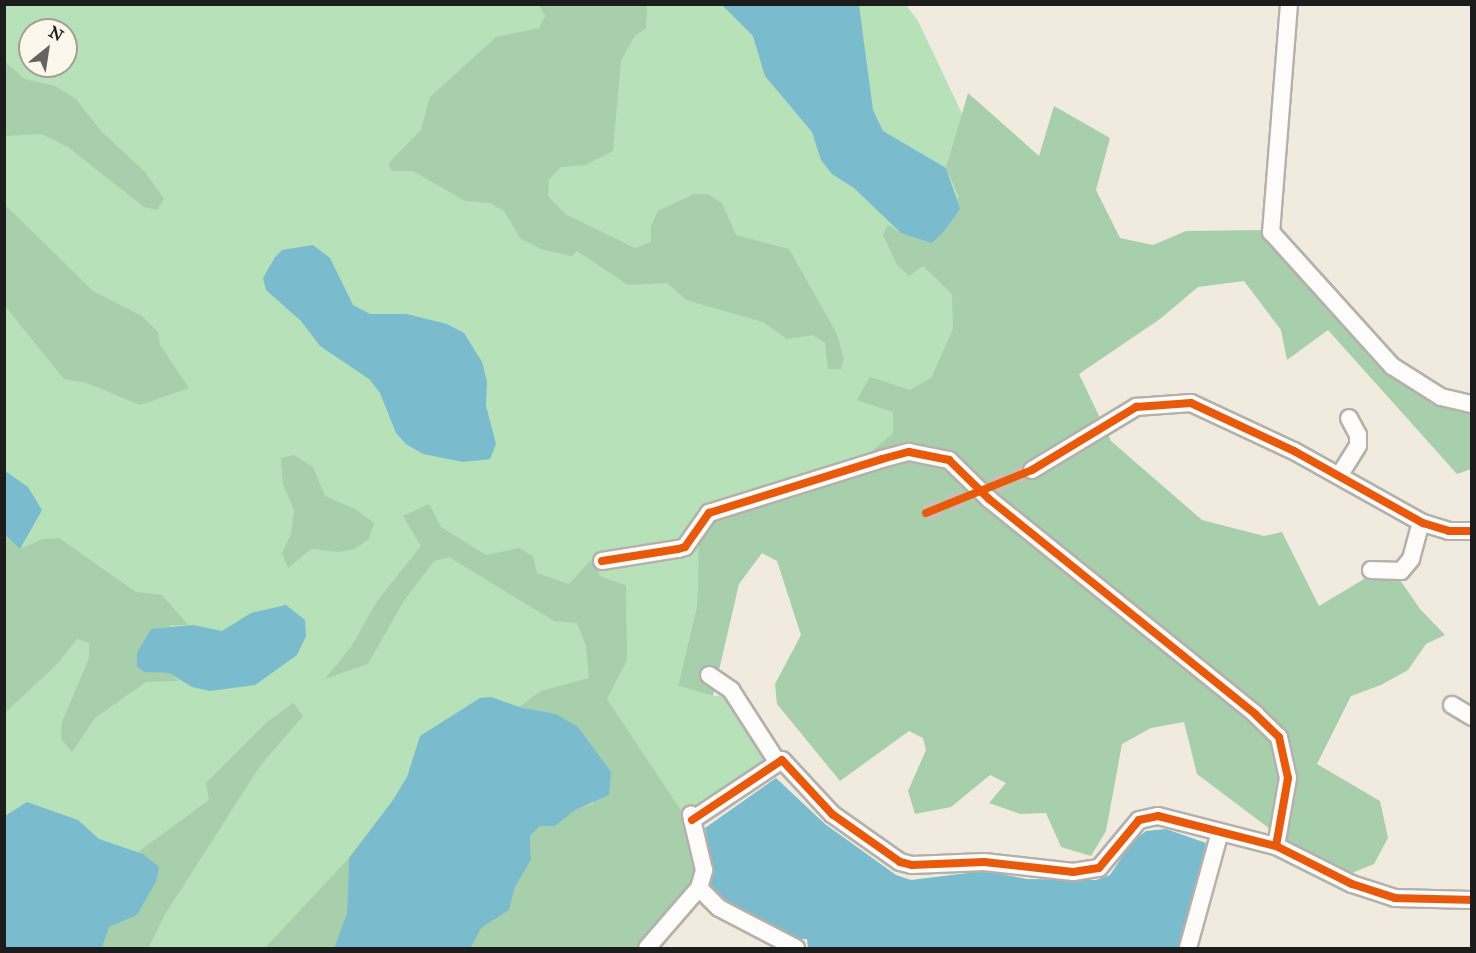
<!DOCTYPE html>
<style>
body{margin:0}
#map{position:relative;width:1476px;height:953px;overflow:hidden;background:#f0eadf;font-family:"IM FELL Great Primer",serif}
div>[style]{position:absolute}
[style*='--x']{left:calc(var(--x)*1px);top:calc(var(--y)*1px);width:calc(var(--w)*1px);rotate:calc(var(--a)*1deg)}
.green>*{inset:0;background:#b7e1b8}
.forest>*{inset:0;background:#a8cfab}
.water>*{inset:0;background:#7abbce}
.minor-tunnel>*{height:16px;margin-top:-8px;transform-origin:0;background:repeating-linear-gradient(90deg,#c6c1b8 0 16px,transparent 0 24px)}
.roads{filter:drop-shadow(2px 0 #b5b1aa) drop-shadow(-2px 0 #b5b1aa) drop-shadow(0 2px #b5b1aa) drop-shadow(0 -2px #b5b1aa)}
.minor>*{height:16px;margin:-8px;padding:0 8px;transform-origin:8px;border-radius:8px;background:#fdfcfa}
.cycleway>*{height:8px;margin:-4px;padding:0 4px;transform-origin:4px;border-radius:4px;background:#e8590c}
span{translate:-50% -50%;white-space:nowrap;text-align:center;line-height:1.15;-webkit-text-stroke:6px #fbf7ec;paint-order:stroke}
.frame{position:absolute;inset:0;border:6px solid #1c1c1c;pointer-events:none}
.north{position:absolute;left:18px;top:18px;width:60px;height:60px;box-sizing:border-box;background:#fbf7ec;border:2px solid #a29f99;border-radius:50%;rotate:30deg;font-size:16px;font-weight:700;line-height:24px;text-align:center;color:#1c1c1c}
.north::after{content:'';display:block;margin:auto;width:21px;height:27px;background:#666460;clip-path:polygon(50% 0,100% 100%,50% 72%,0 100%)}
</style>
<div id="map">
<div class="green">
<i style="clip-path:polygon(evenodd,5px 5px,906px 5px,918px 21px,993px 179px,946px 414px,698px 569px,697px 606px,678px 686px,713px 696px,729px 695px,769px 762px,497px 948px,5px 948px,5px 5px,30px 30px,66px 30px,66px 66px,30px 66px,30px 30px)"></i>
</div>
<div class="forest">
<i style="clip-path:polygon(539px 5px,646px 5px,647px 11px,646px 28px,635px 36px,621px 60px,613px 151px,585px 165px,561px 167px,549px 179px,548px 196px,565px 214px,635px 248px,651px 242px,651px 226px,658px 211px,694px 194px,708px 194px,722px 203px,736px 235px,789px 249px,837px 334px,844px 359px,841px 369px,828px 369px,825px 343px,813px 335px,787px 339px,763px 322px,686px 300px,667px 283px,628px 285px,577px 251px,572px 256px,541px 249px,520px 238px,504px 211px,490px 203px,465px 201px,413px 171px,392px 171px,388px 164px,421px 130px,430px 97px,496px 37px,539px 28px,545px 16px)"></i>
<i style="clip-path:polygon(5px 62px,25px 79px,55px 86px,76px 99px,101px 131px,145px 172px,164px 199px,157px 210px,144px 207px,68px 147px,42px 134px,5px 136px)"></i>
<i style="clip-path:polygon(968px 93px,1039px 156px,1054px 106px,1110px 138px,1096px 190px,1120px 238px,1153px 245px,1186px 231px,1266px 230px,1380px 364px,1471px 408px,1471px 469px,1457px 474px,1328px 330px,1287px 360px,1281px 330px,1244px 281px,1198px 287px,1160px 319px,1079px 374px,1111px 441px,1202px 520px,1264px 536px,1282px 532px,1319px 606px,1389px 564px,1420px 609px,1445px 635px,1426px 644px,1408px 670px,1381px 685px,1351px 696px,1317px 764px,1380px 801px,1388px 838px,1374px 864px,1352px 873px,1327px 870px,1274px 832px,1197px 774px,1184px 722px,1151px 728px,1122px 744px,1106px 831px,1091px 856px,1061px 847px,1046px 813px,1020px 814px,989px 803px,1006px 783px,990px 775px,951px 807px,915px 814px,908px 791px,926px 750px,923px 738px,909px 731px,840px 781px,777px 704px,775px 684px,801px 635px,777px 561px,762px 553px,739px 584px,713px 696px,678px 686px,697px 606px,699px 541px,717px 518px,832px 485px,893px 433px,893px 412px,857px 400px,870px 377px,910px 390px,931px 378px,953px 329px,952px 294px,923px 266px,909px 276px,897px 265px,883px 235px,888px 225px,901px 233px,959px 197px,946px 168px)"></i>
<i style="clip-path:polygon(5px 205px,93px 291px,142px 316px,158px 332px,160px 345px,189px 388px,140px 405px,87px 383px,64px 379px,5px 306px)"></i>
<i style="clip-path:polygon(294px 455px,313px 467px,325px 496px,355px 509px,374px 523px,369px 539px,354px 549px,338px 552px,311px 549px,288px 568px,282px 553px,291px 534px,294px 510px,283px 484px,281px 458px)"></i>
<i style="clip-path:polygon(429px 504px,441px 527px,486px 555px,519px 548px,533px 556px,537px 573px,569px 584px,591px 560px,601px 577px,626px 585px,627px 660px,607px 699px,686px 818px,701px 873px,641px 948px,468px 948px,481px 928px,509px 910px,515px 887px,531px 860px,530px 836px,540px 826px,555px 826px,575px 809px,594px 804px,556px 714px,519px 707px,541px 691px,589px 678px,586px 646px,577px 623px,554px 621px,449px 557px,434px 561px,403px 602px,368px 664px,325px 679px,351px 647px,377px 601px,421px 546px,403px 516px)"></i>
<i style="clip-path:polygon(4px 535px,20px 549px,43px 539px,59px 538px,136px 592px,162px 595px,188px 625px,171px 625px,137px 667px,144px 672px,169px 673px,179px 681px,146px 682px,95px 718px,72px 752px,61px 739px,62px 722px,89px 658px,89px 643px,77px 639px,58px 663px,5px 713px)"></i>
<i style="clip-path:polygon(293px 703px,303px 716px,260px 766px,164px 916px,149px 947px,102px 948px,109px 927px,137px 915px,156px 882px,143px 854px,138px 852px,209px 800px,206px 783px,266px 723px)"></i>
<i style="clip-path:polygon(349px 858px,347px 913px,334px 948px,265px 948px)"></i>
</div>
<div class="water">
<i style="clip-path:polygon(722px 5px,859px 5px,873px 110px,883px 131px,946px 168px,960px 209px,945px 230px,932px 243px,901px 233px,854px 188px,832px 174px,821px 160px,812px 132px,765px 76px,753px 36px)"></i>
<i style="clip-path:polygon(313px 245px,330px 258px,353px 305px,370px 314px,407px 314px,447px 324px,464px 333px,482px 362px,487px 382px,486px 406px,496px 444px,490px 459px,463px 462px,423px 454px,406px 444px,396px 433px,380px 393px,369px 379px,320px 346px,301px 321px,266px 290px,263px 278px,275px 257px,282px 250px)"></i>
<i style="clip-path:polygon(5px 471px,28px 487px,42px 510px,20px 549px,5px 535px)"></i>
<i style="clip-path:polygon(286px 605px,305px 620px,306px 636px,297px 655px,255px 685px,210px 691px,192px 687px,169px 673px,144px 672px,137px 667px,137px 653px,151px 629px,193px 625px,222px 631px,251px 613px)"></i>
<i style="clip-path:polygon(491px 697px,519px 707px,556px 714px,578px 727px,611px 772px,609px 795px,575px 810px,555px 826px,540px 826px,530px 836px,531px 860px,515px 887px,509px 910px,481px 928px,471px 947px,334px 948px,347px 913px,349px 858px,393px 800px,407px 777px,420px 736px,480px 698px)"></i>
<i style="clip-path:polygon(776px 778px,825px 824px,896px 875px,911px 880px,984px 871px,1027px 879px,1096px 880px,1110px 875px,1132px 842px,1146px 831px,1166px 829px,1206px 843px,1181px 948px,808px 948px,807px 939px,797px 939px,732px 913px,708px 886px,712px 864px,705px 828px)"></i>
<i style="clip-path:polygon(27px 802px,78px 820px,99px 839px,143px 854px,159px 867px,156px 882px,137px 915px,109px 927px,102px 948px,5px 948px,5px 816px)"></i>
</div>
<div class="minor-tunnel">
<i style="--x:926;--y:513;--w:114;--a:-22.1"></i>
</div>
<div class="roads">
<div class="minor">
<i style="--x:1289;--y:4;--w:229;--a:94.5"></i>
<i style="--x:1271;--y:232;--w:181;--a:47.9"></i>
<i style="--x:1392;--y:366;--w:58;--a:32.3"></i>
<i style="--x:1441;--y:397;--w:32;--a:13"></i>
<i style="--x:1032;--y:470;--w:122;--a:-31.2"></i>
<i style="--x:1136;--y:407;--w:55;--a:-4.2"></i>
<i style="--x:1191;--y:403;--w:114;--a:25"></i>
<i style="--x:1294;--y:451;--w:148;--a:29.2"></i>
<i style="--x:1423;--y:523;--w:27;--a:17"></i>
<i style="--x:1449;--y:531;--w:23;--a:0"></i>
<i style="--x:1339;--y:476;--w:36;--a:-58"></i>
<i style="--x:1358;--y:445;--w:10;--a:-90"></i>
<i style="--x:1358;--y:435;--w:19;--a:-118"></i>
<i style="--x:602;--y:561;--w:77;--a:-9"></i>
<i style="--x:678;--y:549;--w:7;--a:-16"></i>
<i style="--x:685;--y:547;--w:42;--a:-54.8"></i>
<i style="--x:709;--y:513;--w:181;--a:-17.3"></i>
<i style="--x:882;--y:459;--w:28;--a:-15"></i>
<i style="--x:909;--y:452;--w:41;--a:11.3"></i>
<i style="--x:949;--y:460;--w:56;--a:44.3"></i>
<i style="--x:989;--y:499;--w:342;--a:38.9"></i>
<i style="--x:1255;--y:714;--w:33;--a:44"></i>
<i style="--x:1279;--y:737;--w:42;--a:77.6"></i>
<i style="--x:1288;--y:778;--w:69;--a:100"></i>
<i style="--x:1276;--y:846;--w:85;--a:26.6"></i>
<i style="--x:1352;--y:884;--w:45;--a:18"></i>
<i style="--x:1395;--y:898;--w:77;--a:1.5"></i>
<i style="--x:1371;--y:570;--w:30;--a:2"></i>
<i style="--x:1401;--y:571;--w:16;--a:-50"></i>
<i style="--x:1411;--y:559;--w:38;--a:-75"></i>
<i style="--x:709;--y:675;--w:27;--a:34"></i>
<i style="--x:731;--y:690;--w:87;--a:57.2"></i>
<i style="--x:1452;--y:705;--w:23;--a:31"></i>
<i style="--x:692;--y:820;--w:108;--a:-33.7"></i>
<i style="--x:782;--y:760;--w:74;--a:47.2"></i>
<i style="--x:832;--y:814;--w:83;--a:35.2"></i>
<i style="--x:900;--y:862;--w:12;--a:14"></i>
<i style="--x:912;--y:865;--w:72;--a:-2.4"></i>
<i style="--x:984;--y:862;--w:90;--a:6.4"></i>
<i style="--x:1073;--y:872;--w:26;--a:-9"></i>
<i style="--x:1099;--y:868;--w:62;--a:-50.2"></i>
<i style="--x:1139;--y:820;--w:19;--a:-12"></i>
<i style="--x:1158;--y:816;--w:122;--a:14.3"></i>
<i style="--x:699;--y:888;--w:28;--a:45"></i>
<i style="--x:719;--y:908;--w:87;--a:27.5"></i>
<i style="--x:647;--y:948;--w:79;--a:-49.1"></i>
<i style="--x:699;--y:888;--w:19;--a:-74"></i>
<i style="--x:704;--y:870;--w:57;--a:-103.3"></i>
<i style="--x:1188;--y:948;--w:120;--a:-74.6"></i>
</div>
</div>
<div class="cycleway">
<i style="--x:926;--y:513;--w:114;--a:-22.1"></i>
<i style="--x:1032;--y:470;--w:122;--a:-31.2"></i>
<i style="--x:1136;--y:407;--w:55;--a:-4.2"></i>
<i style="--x:1191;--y:403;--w:114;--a:25"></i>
<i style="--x:1294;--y:451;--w:148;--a:29.2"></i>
<i style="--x:1423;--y:523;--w:27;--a:17"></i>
<i style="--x:1449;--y:531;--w:23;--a:0"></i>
<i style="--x:602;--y:561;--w:77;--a:-9"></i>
<i style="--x:678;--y:549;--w:7;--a:-16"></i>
<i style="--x:685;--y:547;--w:42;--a:-54.8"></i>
<i style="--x:709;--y:513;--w:181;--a:-17.3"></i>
<i style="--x:882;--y:459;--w:28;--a:-15"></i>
<i style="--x:909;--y:452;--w:41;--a:11.3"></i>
<i style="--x:949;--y:460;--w:56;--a:44.3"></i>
<i style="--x:989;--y:499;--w:342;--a:38.9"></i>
<i style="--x:1255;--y:714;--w:33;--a:44"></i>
<i style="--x:1279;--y:737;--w:42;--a:77.6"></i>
<i style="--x:1288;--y:778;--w:69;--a:100"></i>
<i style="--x:1276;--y:846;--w:85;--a:26.6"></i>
<i style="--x:1352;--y:884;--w:45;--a:18"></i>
<i style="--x:1395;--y:898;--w:77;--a:1.5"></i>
<i style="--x:692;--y:820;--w:108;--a:-33.7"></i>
<i style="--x:782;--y:760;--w:74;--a:47.2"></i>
<i style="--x:832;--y:814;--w:83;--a:35.2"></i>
<i style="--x:900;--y:862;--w:12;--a:14"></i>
<i style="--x:912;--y:865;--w:72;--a:-2.4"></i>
<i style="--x:984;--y:862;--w:90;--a:6.4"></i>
<i style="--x:1073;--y:872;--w:26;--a:-9"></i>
<i style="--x:1099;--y:868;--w:62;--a:-50.2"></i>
<i style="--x:1139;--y:820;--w:19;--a:-12"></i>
<i style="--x:1158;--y:816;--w:122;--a:14.3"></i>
</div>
<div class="frame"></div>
<div class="north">N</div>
</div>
